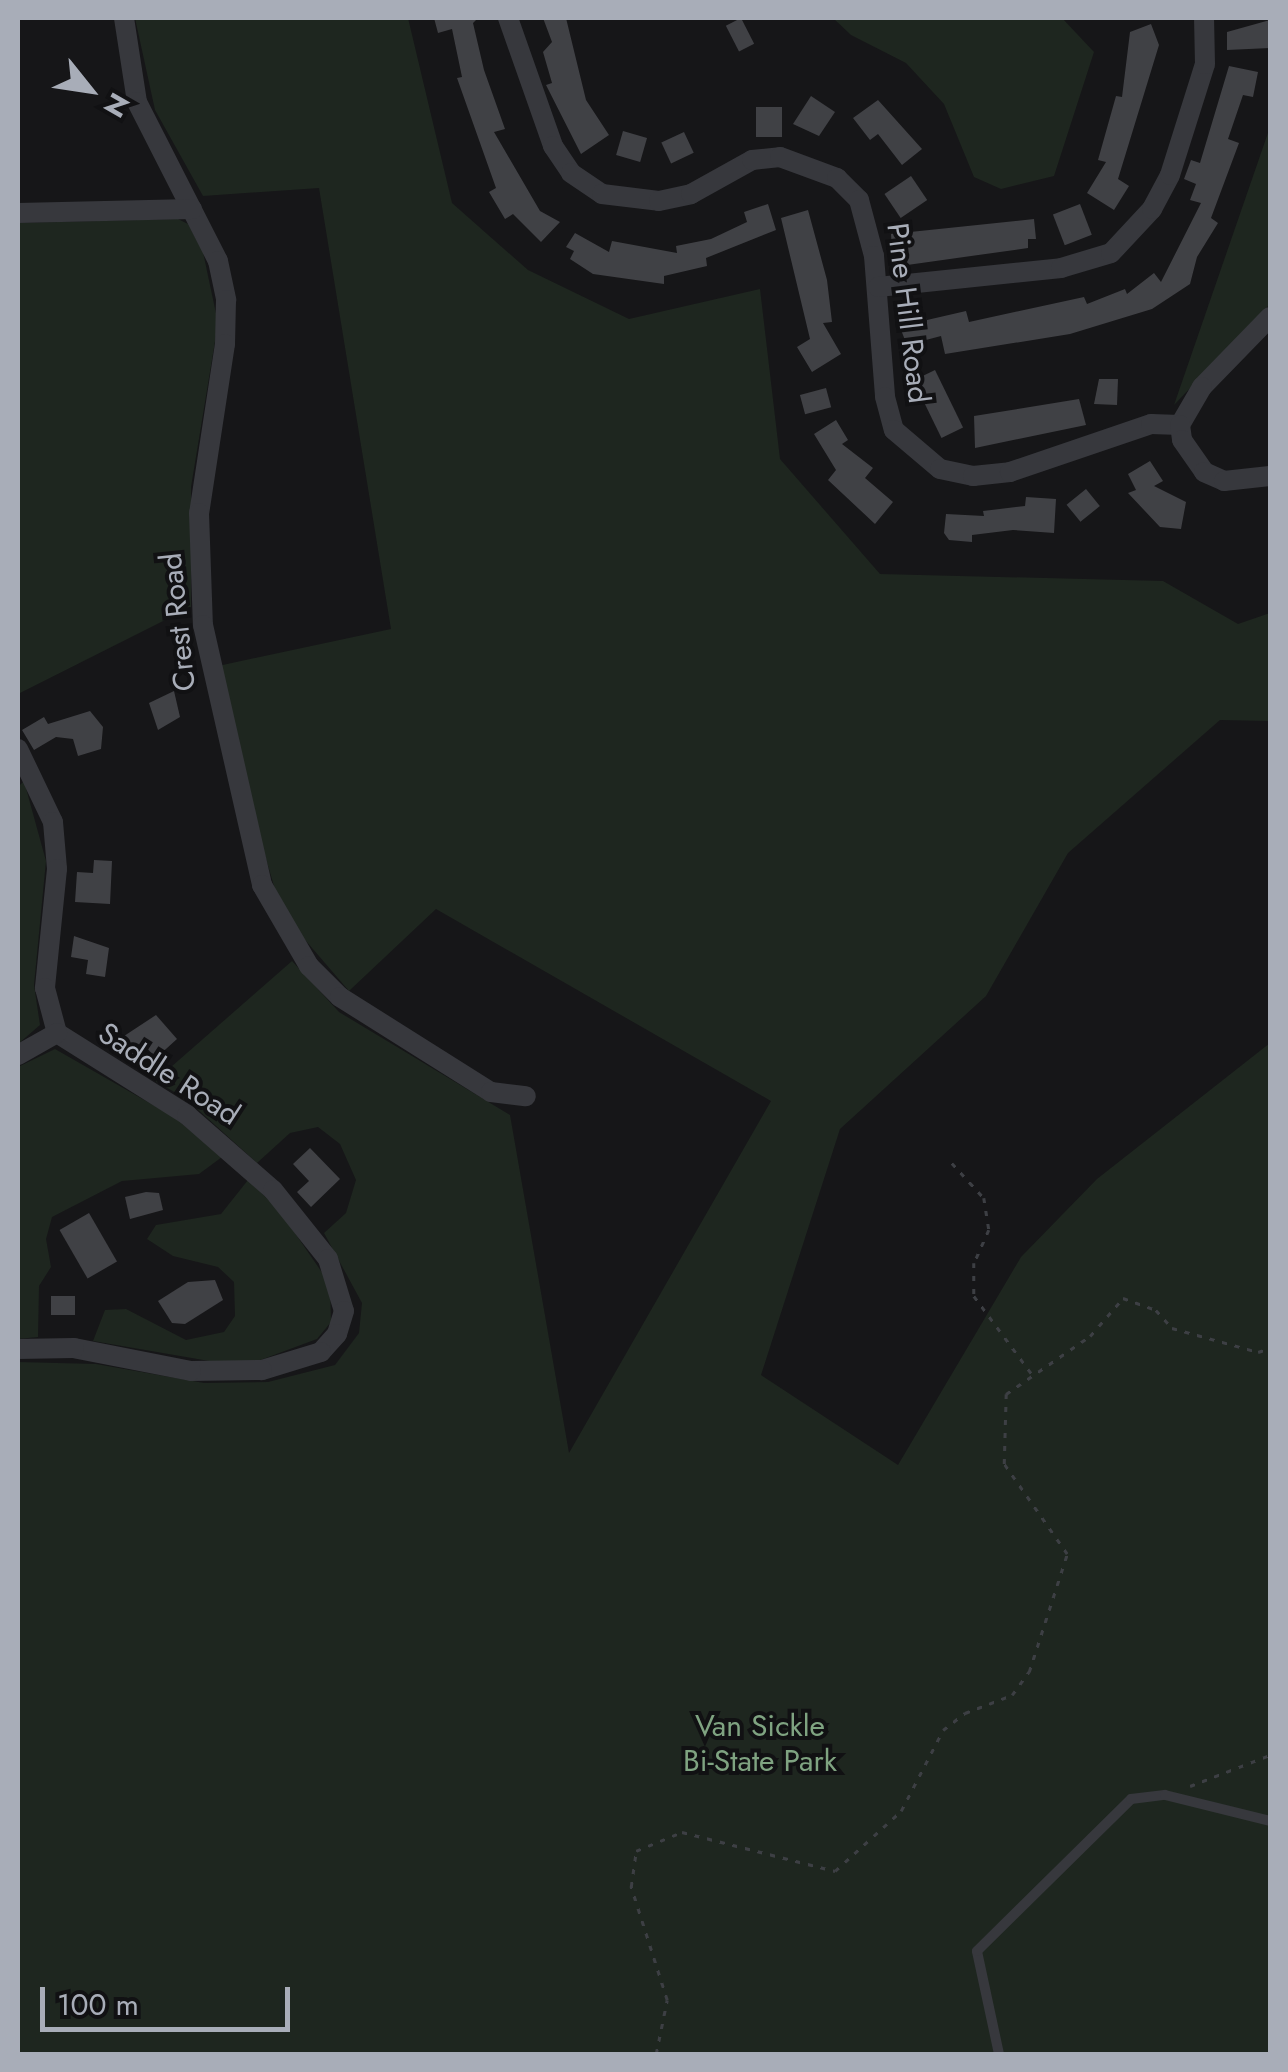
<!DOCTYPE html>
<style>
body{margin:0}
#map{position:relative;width:1288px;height:2072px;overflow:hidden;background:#161618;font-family:Jost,sans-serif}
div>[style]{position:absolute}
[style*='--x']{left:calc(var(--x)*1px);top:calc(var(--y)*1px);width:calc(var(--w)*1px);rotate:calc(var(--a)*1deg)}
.green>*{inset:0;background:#1e261f}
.building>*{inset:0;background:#404145;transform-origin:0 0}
.path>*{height:2.5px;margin-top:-1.25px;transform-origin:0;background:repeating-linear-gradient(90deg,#3d3f44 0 5px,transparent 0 13px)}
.service>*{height:10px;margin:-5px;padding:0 5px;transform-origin:5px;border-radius:5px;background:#37383d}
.minor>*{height:20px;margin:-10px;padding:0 10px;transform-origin:10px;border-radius:10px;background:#37383d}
span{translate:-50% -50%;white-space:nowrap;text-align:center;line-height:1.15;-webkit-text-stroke:8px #111113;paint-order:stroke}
.street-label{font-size:30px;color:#a8adb8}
.park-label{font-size:30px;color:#7fa381}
.frame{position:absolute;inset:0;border:20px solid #a8adb8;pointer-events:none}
.north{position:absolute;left:40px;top:40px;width:100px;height:100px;-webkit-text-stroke:8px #111113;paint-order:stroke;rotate:120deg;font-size:28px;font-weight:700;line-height:40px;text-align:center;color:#a8adb8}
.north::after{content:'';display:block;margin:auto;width:35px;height:45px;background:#a8adb8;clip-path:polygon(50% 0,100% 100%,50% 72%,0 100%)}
.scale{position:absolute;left:40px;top:1987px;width:250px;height:45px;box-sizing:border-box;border:5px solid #a8adb8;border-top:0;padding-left:12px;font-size:30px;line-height:35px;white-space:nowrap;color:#a8adb8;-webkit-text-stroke:8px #111113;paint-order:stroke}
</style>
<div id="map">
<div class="green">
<i style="clip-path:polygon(135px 18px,408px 18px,452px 203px,528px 270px,629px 319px,760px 289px,780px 459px,880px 574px,1163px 581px,1238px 624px,1270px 613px,1270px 721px,1220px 720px,1068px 853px,986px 996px,840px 1129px,761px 1375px,898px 1465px,1021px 1257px,1097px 1179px,1270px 1043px,1270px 2054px,18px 2054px,18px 1362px,96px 1364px,204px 1383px,268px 1382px,335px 1365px,359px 1333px,362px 1303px,324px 1233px,346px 1213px,356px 1180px,340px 1144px,318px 1127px,290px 1133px,257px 1163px,185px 1098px,155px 1081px,292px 961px,339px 1012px,510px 1115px,569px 1453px,771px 1101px,436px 909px,349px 991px,300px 934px,277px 896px,258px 832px,218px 666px,391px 629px,319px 188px,203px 196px,155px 110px)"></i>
<i style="clip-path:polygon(833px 18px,1062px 18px,1094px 52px,1054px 176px,1001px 189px,974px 177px,944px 104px,906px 63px,851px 35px)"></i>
<i style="clip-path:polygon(1270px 127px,1270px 304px,1174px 405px)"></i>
<i style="clip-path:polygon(178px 219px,188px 224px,203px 252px,218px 323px,191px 487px,191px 607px,18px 694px,18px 223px)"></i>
<i style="clip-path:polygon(24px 781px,46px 861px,34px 985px,40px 1025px,18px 1044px,18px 787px)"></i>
<i style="clip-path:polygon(55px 1049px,174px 1117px,222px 1157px,199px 1174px,122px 1181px,52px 1217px,46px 1239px,51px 1267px,39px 1286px,38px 1337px,18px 1339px,18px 1067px)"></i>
<i style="clip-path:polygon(248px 1180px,279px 1210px,330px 1284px,331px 1322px,317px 1339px,255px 1362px,215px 1362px,93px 1341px,105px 1310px,126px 1309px,186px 1340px,224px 1332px,235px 1316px,234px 1282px,218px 1267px,173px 1256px,147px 1239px,156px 1225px,221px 1214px)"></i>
</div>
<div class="building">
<i style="clip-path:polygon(434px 18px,478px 18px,473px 23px,484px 70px,505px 129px,494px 132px,540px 211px,560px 222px,541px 242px,513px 214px,505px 219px,489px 192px,496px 188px,457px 78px,462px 77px,452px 29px,438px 33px)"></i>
<i style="clip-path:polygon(543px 18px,566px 18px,586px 100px,609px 135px,581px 154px,546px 85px,552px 83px,543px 52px,552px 42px)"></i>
<i style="left:741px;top:18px;width:29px;height:17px;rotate:63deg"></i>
<i style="clip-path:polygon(1270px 20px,1270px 48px,1227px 50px,1227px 32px)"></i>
<i style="clip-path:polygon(1151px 24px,1159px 45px,1118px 179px,1129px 186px,1114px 210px,1087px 193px,1106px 162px,1098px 160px,1116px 96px,1122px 97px,1130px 32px)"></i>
<i style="clip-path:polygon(1229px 66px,1258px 72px,1253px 97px,1243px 95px,1228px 139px,1239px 143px,1211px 218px,1218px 223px,1197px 257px,1190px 284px,1152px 309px,1070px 334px,945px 354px,941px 336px,907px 345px,899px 325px,924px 314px,927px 320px,966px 311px,969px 322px,1084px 297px,1087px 304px,1125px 289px,1127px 294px,1154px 273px,1161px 282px,1201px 203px,1190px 200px,1196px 184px,1184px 179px,1191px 160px,1200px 163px)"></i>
<i style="clip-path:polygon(811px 96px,835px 112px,819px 136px,793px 124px)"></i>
<i style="clip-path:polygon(878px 100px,922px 149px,902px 165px,878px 134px,870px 140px,853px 118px)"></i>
<i style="left:756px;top:107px;width:26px;height:30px"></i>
<i style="left:623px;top:131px;width:25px;height:25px;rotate:16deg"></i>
<i style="left:684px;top:132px;width:23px;height:25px;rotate:65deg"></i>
<i style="left:911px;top:176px;width:29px;height:32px;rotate:56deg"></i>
<i style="clip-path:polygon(768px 204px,776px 230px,706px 258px,707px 266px,664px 276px,664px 284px,593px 274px,570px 259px,574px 251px,566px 247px,575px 233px,609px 252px,612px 241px,677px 253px,676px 246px,711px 239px,747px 222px,744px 212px)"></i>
<i style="left:1080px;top:204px;width:33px;height:29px;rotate:69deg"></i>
<i style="clip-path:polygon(808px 210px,827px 280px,832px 322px,823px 323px,841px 354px,812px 372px,797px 347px,810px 339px,781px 218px)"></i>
<i style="clip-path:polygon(1034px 219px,1036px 239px,1028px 239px,1028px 248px,893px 267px,891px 234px)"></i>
<i style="left:935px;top:370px;width:64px;height:24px;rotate:64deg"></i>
<i style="clip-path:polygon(1099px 379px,1118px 379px,1117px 405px,1094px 404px)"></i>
<i style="left:826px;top:388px;width:20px;height:27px;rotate:75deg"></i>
<i style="clip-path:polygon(1079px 399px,1086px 425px,975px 448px,974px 416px)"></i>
<i style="clip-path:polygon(836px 420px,848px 440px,842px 444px,873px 468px,865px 478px,893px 502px,875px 524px,828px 480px,836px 470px,814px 434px)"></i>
<i style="clip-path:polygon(1150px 461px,1163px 481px,1154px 486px,1186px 502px,1181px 529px,1160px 527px,1128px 493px,1136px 490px,1128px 474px)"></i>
<i style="left:1086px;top:489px;width:22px;height:25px;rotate:51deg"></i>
<i style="clip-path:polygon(1026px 497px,1056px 499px,1054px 533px,1013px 530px,972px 535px,972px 542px,949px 540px,944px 533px,946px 514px,984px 516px,983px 511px,1025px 506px)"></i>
<i style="clip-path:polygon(174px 691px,180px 717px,158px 730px,149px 703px)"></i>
<i style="clip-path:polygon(90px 711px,103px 727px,101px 749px,78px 756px,73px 739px,56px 737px,34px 750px,22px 730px,44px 717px,48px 724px)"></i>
<i style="clip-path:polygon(94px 860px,112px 861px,110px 904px,75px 902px,77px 872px,93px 873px)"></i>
<i style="clip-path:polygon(74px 936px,109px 948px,105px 977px,86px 974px,88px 960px,71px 957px)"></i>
<i style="clip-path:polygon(156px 1015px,177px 1039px,156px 1058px,145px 1046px,135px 1055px,126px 1050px,118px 1040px)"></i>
<i style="clip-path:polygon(310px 1148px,340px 1179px,311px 1207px,297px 1192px,309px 1181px,293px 1164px)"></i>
<i style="clip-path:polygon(146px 1192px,159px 1193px,163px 1210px,130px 1219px,125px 1197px)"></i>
<i style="left:89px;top:1213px;width:56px;height:34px;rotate:60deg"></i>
<i style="clip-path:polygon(215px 1280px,223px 1300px,185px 1324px,172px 1323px,158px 1301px,188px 1282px)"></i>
<i style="left:75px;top:1296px;width:19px;height:24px;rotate:90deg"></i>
</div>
<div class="path">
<i style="--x:952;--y:1163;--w:47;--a:47.6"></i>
<i style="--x:984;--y:1198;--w:32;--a:81"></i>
<i style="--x:989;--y:1230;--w:36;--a:114"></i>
<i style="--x:974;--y:1263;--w:33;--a:90"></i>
<i style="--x:974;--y:1296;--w:97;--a:53.4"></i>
<i style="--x:1190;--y:1786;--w:86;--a:-21.2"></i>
<i style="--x:656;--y:2054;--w:55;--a:-78.5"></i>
<i style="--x:667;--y:2000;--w:119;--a:-107.7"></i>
<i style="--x:631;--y:1887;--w:36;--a:-82"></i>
<i style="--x:636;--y:1851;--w:50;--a:-22.4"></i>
<i style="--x:682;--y:1832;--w:158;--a:14.3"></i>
<i style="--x:835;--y:1871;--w:89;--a:-42.3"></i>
<i style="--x:901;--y:1811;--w:91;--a:-62.6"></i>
<i style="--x:943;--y:1730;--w:28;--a:-38"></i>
<i style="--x:965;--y:1713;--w:50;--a:-21"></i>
<i style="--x:1012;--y:1695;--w:29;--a:-54"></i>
<i style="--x:1029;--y:1672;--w:124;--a:-72.1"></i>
<i style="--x:1067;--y:1554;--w:110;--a:-125"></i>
<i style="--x:1004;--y:1464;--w:70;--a:-88.4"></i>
<i style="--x:1006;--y:1394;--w:102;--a:-34.6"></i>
<i style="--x:1090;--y:1336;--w:50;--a:-49"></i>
<i style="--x:1123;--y:1298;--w:35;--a:20"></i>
<i style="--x:1156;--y:1310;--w:24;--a:48"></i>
<i style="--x:1172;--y:1328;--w:89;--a:15.6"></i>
<i style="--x:1258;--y:1352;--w:13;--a:-18"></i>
</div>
<div class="service">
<i style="--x:999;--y:2054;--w:105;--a:-102.1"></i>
<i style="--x:977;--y:1951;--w:216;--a:-44.6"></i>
<i style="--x:1131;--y:1799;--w:34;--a:-7"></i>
<i style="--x:1165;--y:1795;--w:108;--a:13.9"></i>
</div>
<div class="minor">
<i style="--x:124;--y:18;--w:85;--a:81.2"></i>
<i style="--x:137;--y:102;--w:178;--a:63"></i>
<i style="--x:218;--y:261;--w:40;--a:78"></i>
<i style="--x:226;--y:300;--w:44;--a:91.3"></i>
<i style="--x:225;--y:344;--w:171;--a:98.7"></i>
<i style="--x:199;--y:513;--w:112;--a:88"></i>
<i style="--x:203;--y:625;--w:267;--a:77.2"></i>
<i style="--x:262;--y:885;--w:94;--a:59.9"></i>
<i style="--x:309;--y:966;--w:44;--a:45"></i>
<i style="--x:340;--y:997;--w:178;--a:32.2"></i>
<i style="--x:491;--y:1092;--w:35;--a:7"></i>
<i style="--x:508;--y:18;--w:136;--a:70.6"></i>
<i style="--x:553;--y:146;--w:32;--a:56"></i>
<i style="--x:571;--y:173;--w:37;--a:34"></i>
<i style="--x:602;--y:194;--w:57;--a:7"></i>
<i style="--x:659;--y:201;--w:33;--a:-12"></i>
<i style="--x:691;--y:194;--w:70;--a:-29.1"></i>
<i style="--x:752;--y:160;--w:28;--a:-6"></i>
<i style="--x:780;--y:157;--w:61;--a:20.2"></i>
<i style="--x:837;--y:178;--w:31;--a:45"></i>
<i style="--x:859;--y:200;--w:58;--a:75"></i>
<i style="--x:874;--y:256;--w:141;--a:85.5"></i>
<i style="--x:885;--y:397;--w:34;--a:75"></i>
<i style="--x:894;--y:430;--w:60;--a:40.3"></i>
<i style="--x:940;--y:469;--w:34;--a:12"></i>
<i style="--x:973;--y:476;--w:37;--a:-6"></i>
<i style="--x:1010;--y:472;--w:149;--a:-18.8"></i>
<i style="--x:1151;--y:424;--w:29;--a:2"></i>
<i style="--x:18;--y:213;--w:174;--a:-1.3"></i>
<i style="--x:878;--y:287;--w:184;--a:-5.9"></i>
<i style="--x:1061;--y:268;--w:52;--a:-16.7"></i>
<i style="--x:1111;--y:253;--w:60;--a:-47"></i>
<i style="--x:1152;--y:209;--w:38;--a:-62"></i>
<i style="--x:1170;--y:175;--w:116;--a:-72.5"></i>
<i style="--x:1205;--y:64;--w:46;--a:-91.2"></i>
<i style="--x:1270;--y:317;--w:98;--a:134.2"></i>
<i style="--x:1202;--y:387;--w:44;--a:120.1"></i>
<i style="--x:1180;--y:425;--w:15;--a:82"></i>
<i style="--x:1182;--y:440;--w:39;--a:55"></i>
<i style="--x:1204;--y:472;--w:22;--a:24"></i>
<i style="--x:1224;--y:481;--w:46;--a:-6.2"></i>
<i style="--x:18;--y:749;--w:81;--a:64.4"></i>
<i style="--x:53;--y:822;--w:47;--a:85.1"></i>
<i style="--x:57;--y:869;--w:120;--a:95.8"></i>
<i style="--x:45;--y:988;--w:47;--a:75.1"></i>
<i style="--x:57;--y:1033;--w:154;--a:32.2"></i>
<i style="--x:187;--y:1115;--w:114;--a:41.1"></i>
<i style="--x:273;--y:1190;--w:88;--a:51.4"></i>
<i style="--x:328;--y:1259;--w:54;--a:72.9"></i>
<i style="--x:344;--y:1311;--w:24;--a:107"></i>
<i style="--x:337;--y:1334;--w:24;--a:132"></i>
<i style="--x:321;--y:1352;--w:62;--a:163"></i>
<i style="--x:262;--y:1370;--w:71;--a:179.2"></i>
<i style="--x:191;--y:1371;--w:119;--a:-168.9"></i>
<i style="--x:74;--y:1348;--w:56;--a:179"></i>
<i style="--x:18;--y:1055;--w:45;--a:-29.4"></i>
</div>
<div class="street-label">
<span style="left:908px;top:313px;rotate:83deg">Pine Hill Road</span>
<span style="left:178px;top:622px;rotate:-96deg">Crest Road</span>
<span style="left:169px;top:1074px;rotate:33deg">Saddle Road</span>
</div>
<div class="park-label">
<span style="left:760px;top:1743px">Van Sickle<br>Bi-State Park</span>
</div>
<div class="frame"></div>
<div class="north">N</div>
<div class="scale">100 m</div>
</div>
